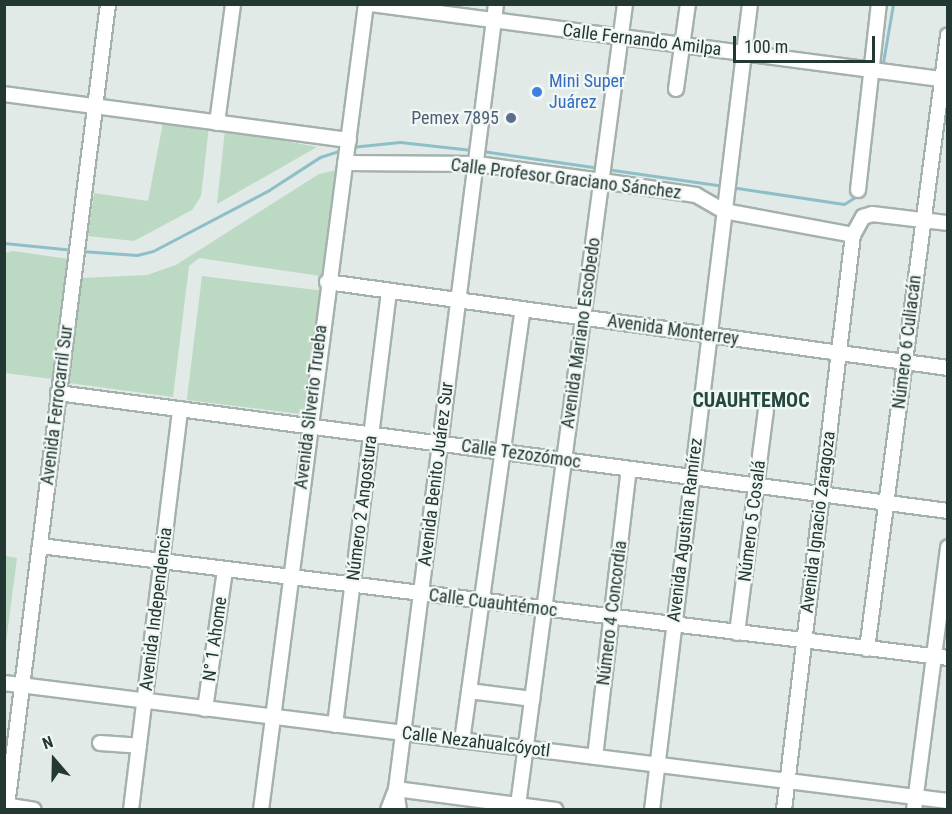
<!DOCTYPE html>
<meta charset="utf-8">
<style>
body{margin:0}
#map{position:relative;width:952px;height:814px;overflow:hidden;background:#e1eae6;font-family:"Roboto Condensed",sans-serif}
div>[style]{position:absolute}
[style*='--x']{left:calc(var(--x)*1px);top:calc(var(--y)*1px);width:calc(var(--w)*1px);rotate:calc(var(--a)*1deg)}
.green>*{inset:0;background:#bcd9c4;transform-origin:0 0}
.stream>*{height:3px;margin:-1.5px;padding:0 1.5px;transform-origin:1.5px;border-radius:1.5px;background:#8ebfc9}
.roads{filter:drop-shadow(2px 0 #a4b1ad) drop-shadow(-2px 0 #a4b1ad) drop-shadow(0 2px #a4b1ad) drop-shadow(0 -2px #a4b1ad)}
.minor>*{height:14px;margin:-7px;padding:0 7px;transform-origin:7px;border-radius:7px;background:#fff}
.dots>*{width:16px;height:16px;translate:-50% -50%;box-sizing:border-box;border:3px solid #f1f7f4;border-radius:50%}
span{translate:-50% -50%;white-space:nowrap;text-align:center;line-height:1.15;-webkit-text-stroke:4.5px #f1f7f4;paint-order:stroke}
.street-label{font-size:18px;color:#233833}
.shop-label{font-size:18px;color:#366cbe}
.left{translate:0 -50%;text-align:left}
.service-label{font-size:18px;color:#4e5e75}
.right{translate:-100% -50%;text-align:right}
.neighbourhood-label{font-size:20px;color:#224840;font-weight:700}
.frame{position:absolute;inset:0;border:6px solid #233833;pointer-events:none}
.north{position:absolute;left:24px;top:730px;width:60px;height:60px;-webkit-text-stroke:4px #f1f7f4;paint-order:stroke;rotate:340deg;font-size:16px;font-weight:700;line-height:24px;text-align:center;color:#233833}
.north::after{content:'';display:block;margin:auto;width:21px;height:27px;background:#233833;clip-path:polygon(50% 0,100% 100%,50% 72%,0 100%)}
.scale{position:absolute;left:733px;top:36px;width:142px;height:27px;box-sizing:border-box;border:3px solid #233833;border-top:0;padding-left:8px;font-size:18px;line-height:21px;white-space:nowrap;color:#233833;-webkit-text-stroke:4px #f1f7f4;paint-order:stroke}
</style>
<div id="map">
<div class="green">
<i style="clip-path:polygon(163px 123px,209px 126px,201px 196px,192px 210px,134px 241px,88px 236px,94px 193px,148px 201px)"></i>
<i style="clip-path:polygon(225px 130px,317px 147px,217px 204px)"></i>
<i style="clip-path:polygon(346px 168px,327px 277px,199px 258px,189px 266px,173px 397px,69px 383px,82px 278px,147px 275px,176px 265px,319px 174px)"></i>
<i style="clip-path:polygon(13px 251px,69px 259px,52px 379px,5px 373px,5px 253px)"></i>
<i style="left:202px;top:276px;width:122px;height:125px;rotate:7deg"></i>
<i style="clip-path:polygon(5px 556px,17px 558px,5px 650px,4px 556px)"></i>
</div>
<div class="stream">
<i style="--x:882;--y:68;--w:65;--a:-80.2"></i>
<i style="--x:351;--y:147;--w:49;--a:-5.8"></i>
<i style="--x:400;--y:142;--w:72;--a:6.3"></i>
<i style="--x:482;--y:151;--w:119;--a:8.2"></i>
<i style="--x:606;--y:169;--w:119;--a:8.2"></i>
<i style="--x:731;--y:187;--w:114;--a:8.6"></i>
<i style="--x:844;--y:204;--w:19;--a:-32"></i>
<i style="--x:4;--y:243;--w:70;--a:5.7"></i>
<i style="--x:81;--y:251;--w:56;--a:4.1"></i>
<i style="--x:137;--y:255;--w:16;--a:-14"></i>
<i style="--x:153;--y:251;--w:131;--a:-27.7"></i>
<i style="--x:269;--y:190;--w:61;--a:-32.9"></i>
<i style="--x:320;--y:157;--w:23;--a:-18"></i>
</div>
<div class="roads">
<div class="minor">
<i style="--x:371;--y:4;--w:582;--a:7.5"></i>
<i style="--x:676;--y:89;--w:86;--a:-82"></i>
<i style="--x:4;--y:94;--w:348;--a:7.6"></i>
<i style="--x:217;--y:123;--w:120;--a:-82.3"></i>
<i style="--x:345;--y:163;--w:132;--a:0.4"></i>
<i style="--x:477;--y:164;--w:126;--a:7.7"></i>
<i style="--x:602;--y:181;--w:95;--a:8.5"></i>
<i style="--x:696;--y:195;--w:32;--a:30"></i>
<i style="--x:724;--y:211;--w:131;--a:10.5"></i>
<i style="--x:853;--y:235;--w:21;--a:-61"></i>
<i style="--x:863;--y:217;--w:9;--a:-18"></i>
<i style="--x:872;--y:214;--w:77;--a:6.8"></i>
<i style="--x:858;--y:190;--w:187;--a:-83.6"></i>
<i style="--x:327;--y:282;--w:627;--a:7.88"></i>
<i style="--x:58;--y:393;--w:898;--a:7.55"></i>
<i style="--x:40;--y:546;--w:915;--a:7.03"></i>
<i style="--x:737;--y:633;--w:225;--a:-82.6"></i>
<i style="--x:867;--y:649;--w:619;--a:-82.48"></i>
<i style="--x:4;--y:683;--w:951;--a:7.13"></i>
<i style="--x:469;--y:691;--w:64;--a:7.2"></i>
<i style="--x:205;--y:709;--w:140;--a:-81.8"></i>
<i style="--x:335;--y:725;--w:437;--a:-82.9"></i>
<i style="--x:462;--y:741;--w:436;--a:-82"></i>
<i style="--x:100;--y:743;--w:39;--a:4"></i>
<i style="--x:595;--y:757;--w:290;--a:-83.3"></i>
<i style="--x:396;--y:789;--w:791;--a:-82.74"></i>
<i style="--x:396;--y:789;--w:161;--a:7.5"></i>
<i style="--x:396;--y:789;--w:21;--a:82"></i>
<i style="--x:4;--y:805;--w:30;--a:9"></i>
<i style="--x:518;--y:805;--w:808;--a:-82.39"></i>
<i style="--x:7;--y:806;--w:808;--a:-82.82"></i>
<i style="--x:131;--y:810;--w:404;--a:-83"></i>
<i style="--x:261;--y:810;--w:813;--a:-82.58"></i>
<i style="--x:388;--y:810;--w:22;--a:-69"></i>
<i style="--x:652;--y:810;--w:812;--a:-83.07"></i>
<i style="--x:784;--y:810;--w:579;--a:-83.16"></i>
<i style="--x:914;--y:810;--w:265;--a:-82.6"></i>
</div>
</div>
<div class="dots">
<i style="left:537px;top:92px;background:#3f7fe0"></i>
<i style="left:511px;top:118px;background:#5c6f8a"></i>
</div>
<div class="street-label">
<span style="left:642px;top:40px;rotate:7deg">Calle Fernando Amilpa</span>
<span style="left:566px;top:179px;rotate:7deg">Calle Profesor Graciano Sánchez</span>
<span style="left:673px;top:330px;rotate:8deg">Avenida Monterrey</span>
<span style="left:581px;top:333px;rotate:-82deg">Avenida Mariano Escobedo</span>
<span style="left:907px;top:342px;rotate:-83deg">Número 6 Culiacán</span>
<span style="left:57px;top:405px;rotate:-83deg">Avenida Ferrocarril Sur</span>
<span style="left:311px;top:407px;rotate:-83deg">Avenida Silverio Trueba</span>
<span style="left:521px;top:454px;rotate:8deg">Calle Tezozómoc</span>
<span style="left:436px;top:474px;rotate:-83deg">Avenida Benito Juárez Sur</span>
<span style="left:362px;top:508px;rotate:-83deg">Número 2 Angostura</span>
<span style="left:752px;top:521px;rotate:-83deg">Número 5 Cosalá</span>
<span style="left:818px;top:522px;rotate:-83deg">Avenida Ignacio Zaragoza</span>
<span style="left:685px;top:530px;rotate:-83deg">Avenida Agustina Ramírez</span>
<span style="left:493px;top:603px;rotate:7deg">Calle Cuauhtémoc</span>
<span style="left:156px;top:609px;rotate:-83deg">Avenida Independencia</span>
<span style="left:612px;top:613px;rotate:-83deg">Número 4 Concordia</span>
<span style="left:215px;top:639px;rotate:-82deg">N° 1 Ahome</span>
<span style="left:476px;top:742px;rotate:7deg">Calle Nezahualcóyotl</span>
</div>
<div class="shop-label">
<span class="left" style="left:549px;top:92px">Mini Super<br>Juárez</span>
</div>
<div class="service-label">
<span class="right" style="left:499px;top:118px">Pemex 7895</span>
</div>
<div class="neighbourhood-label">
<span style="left:751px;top:400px">CUAUHTEMOC</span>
</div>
<div class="frame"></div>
<div class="north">N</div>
<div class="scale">100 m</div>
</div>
